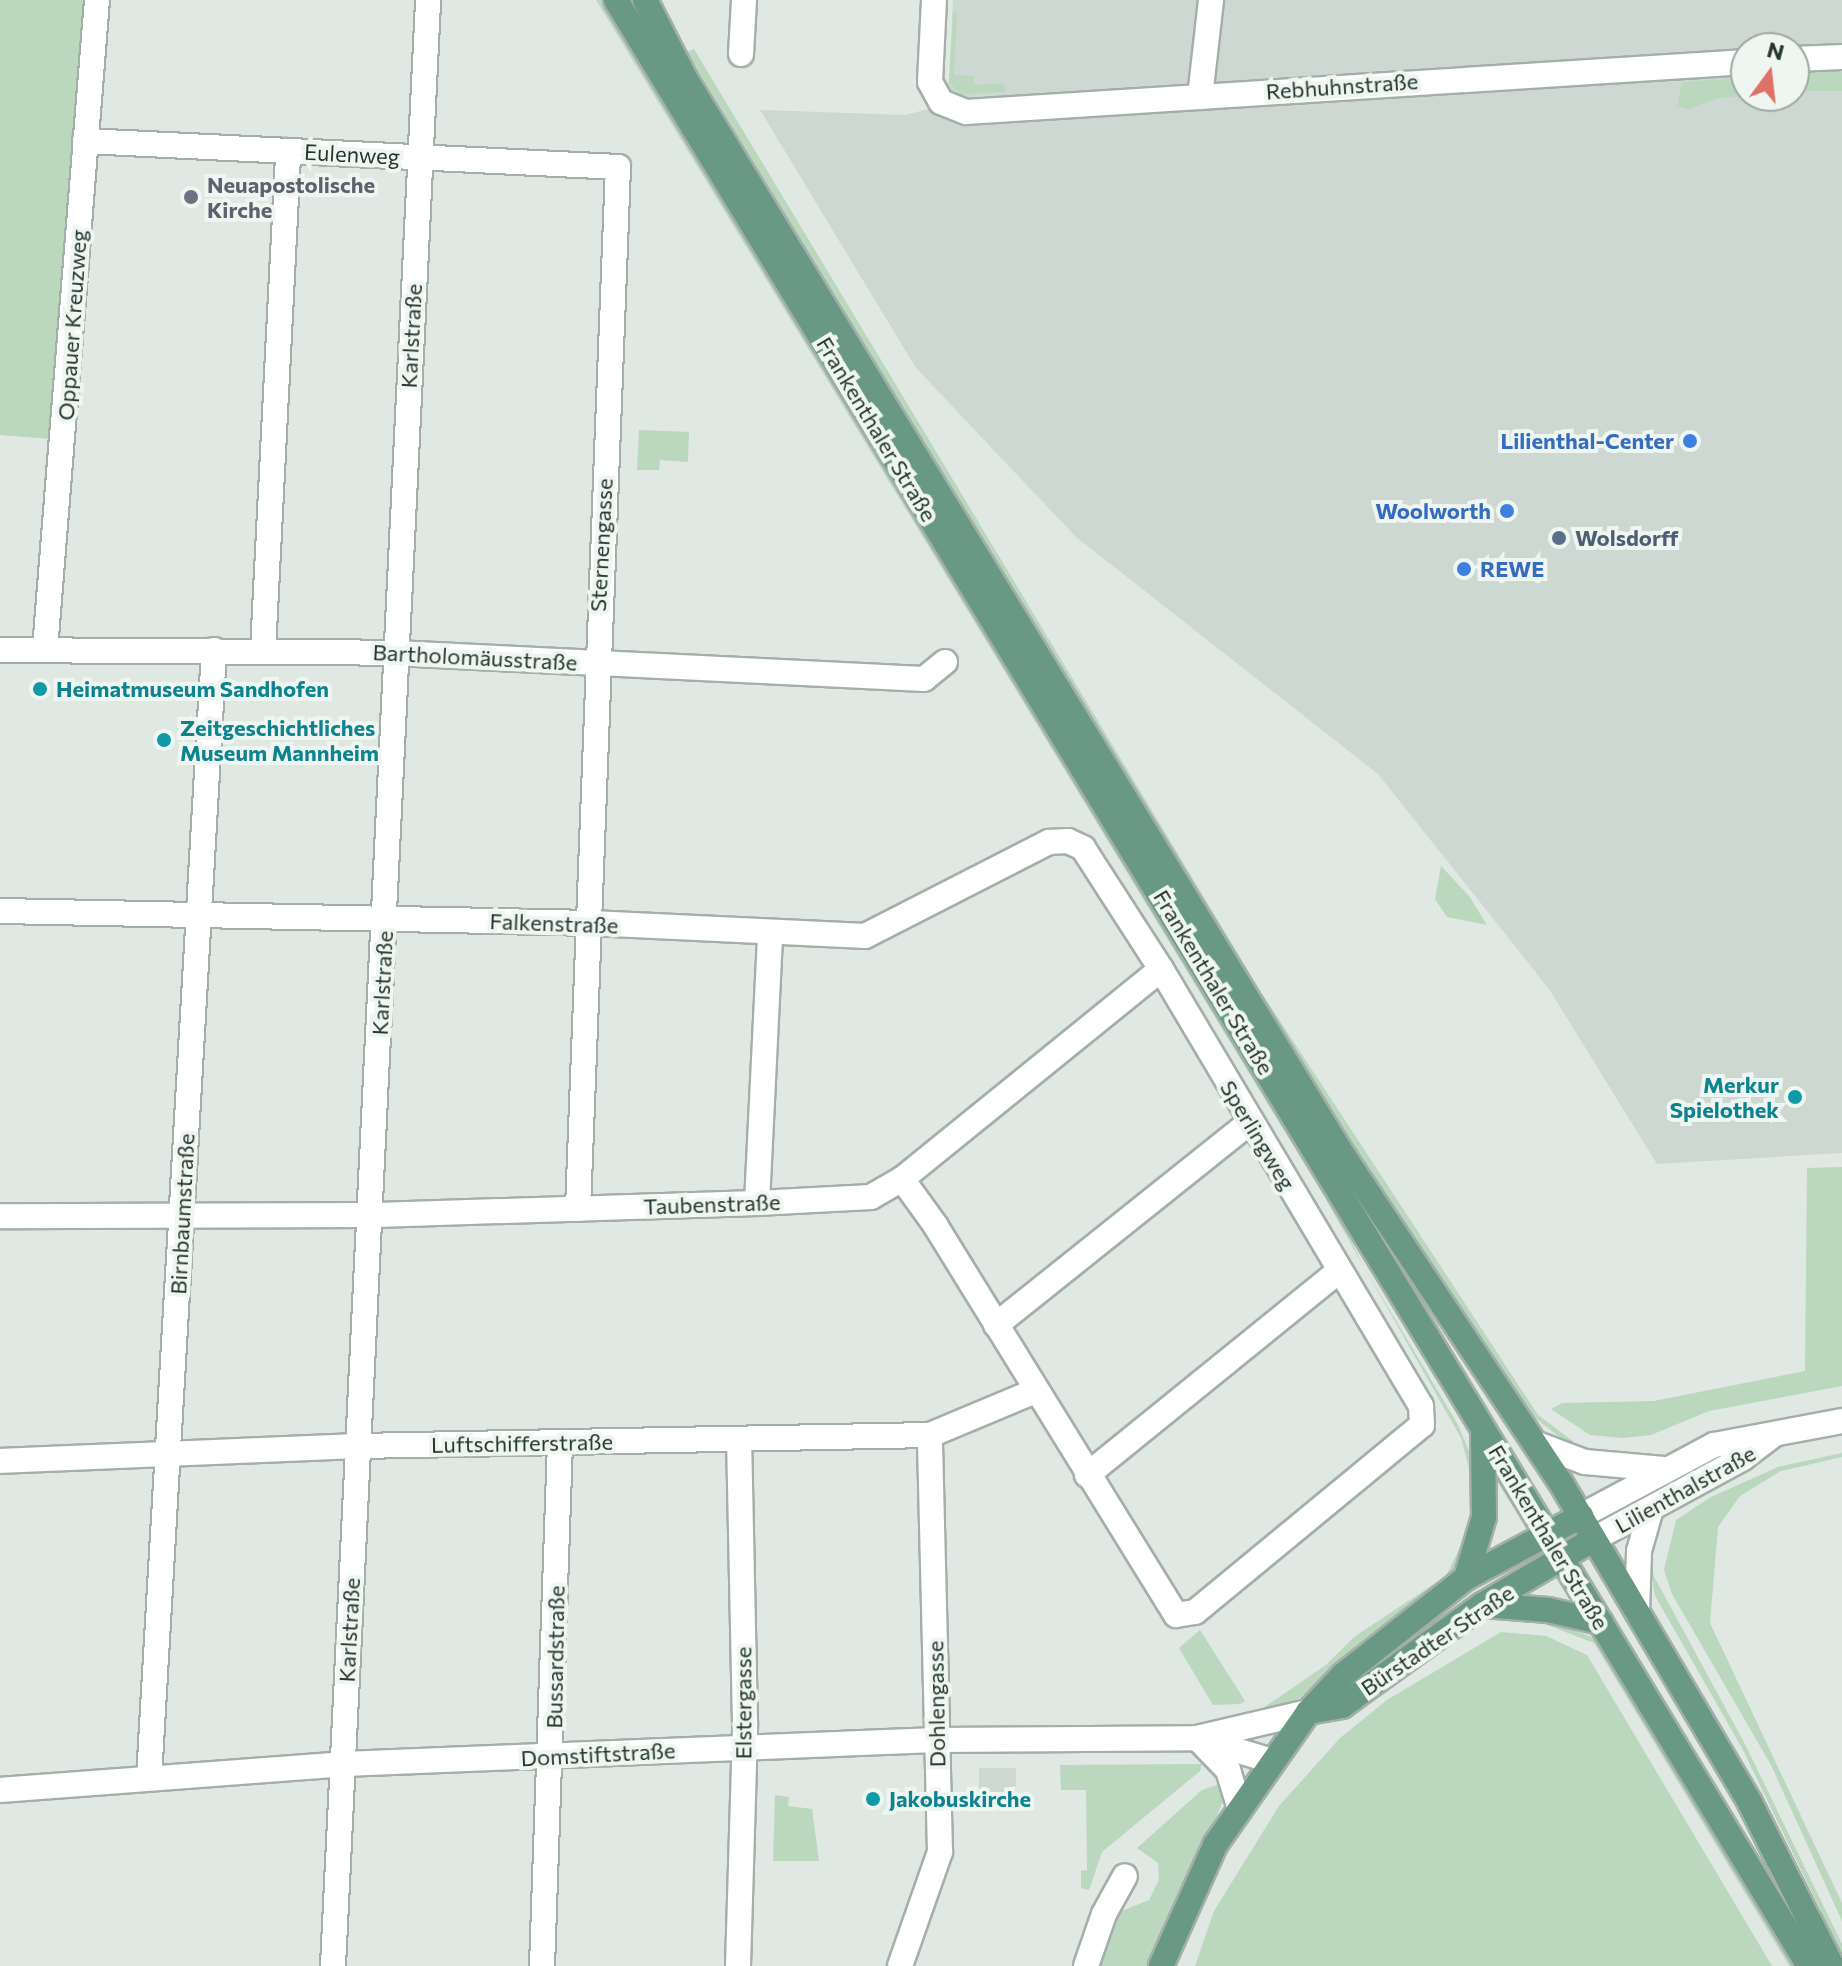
<!DOCTYPE html>
<meta charset="utf-8">
<style>
body{margin:0}
#map{position:relative;width:1842px;height:1966px;overflow:hidden;background:#dfe8e3;font-family:Commissioner,sans-serif}
div>[style]{position:absolute}
[style*='--x']{left:calc(var(--x)*1px);top:calc(var(--y)*1px);width:calc(var(--w)*1px);rotate:calc(var(--a)*1deg)}
.built>*{inset:0;background:#ced8d2;transform-origin:0 0}
.green>*{inset:0;background:#bbd7be;transform-origin:0 0}
.roads{filter:drop-shadow(2px 0 #a3afa9) drop-shadow(-2px 0 #a3afa9) drop-shadow(0 2px #a3afa9) drop-shadow(0 -2px #a3afa9)}
.minor>*{height:24px;margin:-12px;padding:0 12px;transform-origin:12px;border-radius:12px;background:#fff}
.major>*{height:24px;margin:-12px;padding:0 12px;transform-origin:12px;border-radius:12px;background:#699885}
.dots>*{width:22px;height:22px;translate:-50% -50%;box-sizing:border-box;border:4px solid #eff6f1;border-radius:50%}
span{translate:-50% -50%;white-space:nowrap;text-align:center;line-height:1.15;-webkit-text-stroke:8px #eff6f1;paint-order:stroke}
.street-label{font-size:22px;color:#23362e}
.worship-label{font-size:22px;color:#5b616d;font-weight:700}
.left{translate:0 -50%;text-align:left}
.shop-label{font-size:22px;color:#366cbe;font-weight:700}
.right{translate:-100% -50%;text-align:right}
.service-label{font-size:22px;color:#4e5e75;font-weight:700}
.culture-label{font-size:22px;color:#0d838f;font-weight:700}
.north{position:absolute;left:1730px;top:32px;width:80px;height:80px;box-sizing:border-box;background:#eff6f1;border:2px solid #9da9a3;border-radius:50%;rotate:15deg;font-size:22px;font-weight:700;line-height:32px;text-align:center;color:#23362e}
.north::after{content:'';display:block;margin:auto;width:28px;height:36px;background:#df7266;clip-path:polygon(50% 0,100% 100%,50% 72%,0 100%)}
</style>
<div id="map">
<div class="built">
<i style="clip-path:polygon(evenodd,953px 0,1842px 0,1842px 1153px,1657px 1164px,1549px 989px,1378px 774px,1076px 537px,916px 368px,760px 110px,905px 115px,936px 107px,949px 82px,953px 0,1746px 48px,1794px 48px,1794px 96px,1746px 96px,1746px 48px)"></i>
<i style="left:979px;top:1768px;width:37px;height:32px"></i>
</div>
<div class="green">
<i style="clip-path:polygon(0 0,83px 0,52px 439px,0 435px)"></i>
<i style="clip-path:polygon(596px 0,604px 0,1330px 1197px,1363px 1265px,1458px 1425px,1474px 1463px,1472px 1480px,1461px 1438px,1325px 1198px)"></i>
<i style="clip-path:polygon(953px 13px,957px 13px,954px 75px,974px 76px,974px 85px,1004px 83px,1005px 92px,960px 94px,949px 82px)"></i>
<i style="clip-path:polygon(694px 49px,1261px 992px,1538px 1415px,1573px 1441px,1576px 1450px,1535px 1418px,1366px 1175px,687px 52px)"></i>
<i style="left:1842px;top:72px;width:19px;height:48px;rotate:90deg"></i>
<i style="clip-path:polygon(1746px 78px,1746px 96px,1756px 96px,1719px 98px,1688px 109px,1677px 106px,1682px 82px)"></i>
<i style="clip-path:polygon(639px 430px,689px 432px,688px 462px,660px 460px,659px 470px,637px 470px)"></i>
<i style="clip-path:polygon(1441px 866px,1469px 896px,1487px 925px,1447px 917px,1435px 899px)"></i>
<i style="clip-path:polygon(1842px 1167px,1842px 1386px,1709px 1411px,1651px 1435px,1623px 1438px,1590px 1435px,1551px 1409px,1562px 1403px,1654px 1401px,1805px 1371px,1807px 1168px)"></i>
<i style="clip-path:polygon(1842px 1453px,1842px 1457px,1781px 1471px,1740px 1496px,1718px 1527px,1710px 1623px,1842px 1903px,1842px 1921px,1771px 1765px,1672px 1594px,1664px 1570px,1676px 1520px,1711px 1497px,1778px 1467px)"></i>
<i style="clip-path:polygon(1467px 1533px,1460px 1567px,1435px 1594px,1374px 1633px,1300px 1698px,1266px 1718px,1263px 1708px,1326px 1665px,1354px 1637px,1446px 1576px)"></i>
<i style="clip-path:polygon(1650px 1569px,1746px 1746px,1842px 1944px,1842px 1955px,1742px 1748px,1655px 1596px)"></i>
<i style="clip-path:polygon(1547px 1620px,1600px 1640px,1798px 1966px,1789px 1966px,1594px 1643px,1547px 1625px)"></i>
<i style="clip-path:polygon(1200px 1630px,1245px 1701px,1240px 1704px,1213px 1705px,1179px 1648px)"></i>
<i style="clip-path:polygon(1501px 1632px,1546px 1636px,1587px 1655px,1772px 1966px,1195px 1966px,1214px 1911px,1279px 1806px,1340px 1738px,1387px 1700px)"></i>
<i style="clip-path:polygon(1202px 1764px,1200px 1771px,1102px 1852px,1089px 1890px,1081px 1888px,1081px 1871px,1087px 1870px,1086px 1790px,1061px 1790px,1060px 1765px)"></i>
<i style="clip-path:polygon(1223px 1783px,1226px 1794px,1215px 1820px,1148px 1966px,1099px 1966px,1119px 1912px,1149px 1900px,1159px 1880px,1158px 1863px,1137px 1848px,1202px 1790px)"></i>
<i style="clip-path:polygon(775px 1795px,789px 1797px,788px 1806px,812px 1809px,819px 1861px,773px 1861px)"></i>
</div>
<div class="roads">
<div class="minor">
<i style="--x:934;--y:0;--w:82;--a:92.8"></i>
<i style="--x:930;--y:82;--w:23;--a:61"></i>
<i style="--x:941;--y:102;--w:27;--a:22"></i>
<i style="--x:966;--y:112;--w:782;--a:-3.67"></i>
<i style="--x:741;--y:54;--w:54;--a:-86.8"></i>
<i style="--x:1794;--y:59;--w:48;--a:-2.4"></i>
<i style="--x:1200;--y:97;--w:98;--a:-83.5"></i>
<i style="--x:85;--y:141;--w:534;--a:2.79"></i>
<i style="--x:618;--y:167;--w:1043;--a:92.2"></i>
<i style="--x:45;--y:649;--w:651;--a:-85.42"></i>
<i style="--x:0;--y:650;--w:395;--a:0.4"></i>
<i style="--x:395;--y:653;--w:530;--a:2.81"></i>
<i style="--x:924;--y:679;--w:27;--a:-39"></i>
<i style="--x:263;--y:650;--w:500;--a:-87.1"></i>
<i style="--x:0;--y:911;--w:592;--a:1.16"></i>
<i style="--x:592;--y:923;--w:273;--a:2.7"></i>
<i style="--x:865;--y:936;--w:207;--a:-27.1"></i>
<i style="--x:1049;--y:842;--w:19;--a:-3"></i>
<i style="--x:1068;--y:841;--w:17;--a:25"></i>
<i style="--x:1083;--y:848;--w:144;--a:57.2"></i>
<i style="--x:1161;--y:969;--w:508;--a:59.25"></i>
<i style="--x:1421;--y:1406;--w:19;--a:87"></i>
<i style="--x:1422;--y:1425;--w:294;--a:140.5"></i>
<i style="--x:1195;--y:1612;--w:19;--a:171"></i>
<i style="--x:1176;--y:1615;--w:457;--a:-121.7"></i>
<i style="--x:936;--y:1226;--w:58;--a:-125.9"></i>
<i style="--x:902;--y:1179;--w:36;--a:150"></i>
<i style="--x:871;--y:1197;--w:114;--a:177"></i>
<i style="--x:757;--y:1203;--w:388;--a:178.2"></i>
<i style="--x:369;--y:1215;--w:369;--a:179.8"></i>
<i style="--x:902;--y:1179;--w:333;--a:-39"></i>
<i style="--x:757;--y:1203;--w:270;--a:-87.2"></i>
<i style="--x:996;--y:1325;--w:325;--a:-38.6"></i>
<i style="--x:1537;--y:1444;--w:51;--a:20.6"></i>
<i style="--x:1585;--y:1462;--w:79;--a:5.1"></i>
<i style="--x:0;--y:1461;--w:358;--a:-2.4"></i>
<i style="--x:358;--y:1446;--w:572;--a:-1.1"></i>
<i style="--x:930;--y:1435;--w:114;--a:-22.7"></i>
<i style="--x:1087;--y:1475;--w:324;--a:-39"></i>
<i style="--x:1581;--y:1516;--w:151;--a:-28.1"></i>
<i style="--x:1714;--y:1445;--w:130;--a:-10.6"></i>
<i style="--x:1594;--y:1539;--w:170;--a:-28.5"></i>
<i style="--x:1743;--y:1458;--w:39;--a:-37"></i>
<i style="--x:1637;--y:1612;--w:61;--a:-88.1"></i>
<i style="--x:1639;--y:1551;--w:44;--a:-74.1"></i>
<i style="--x:1197;--y:1738;--w:45;--a:45.9"></i>
<i style="--x:1228;--y:1770;--w:39;--a:73"></i>
<i style="--x:1203;--y:1740;--w:72;--a:16.9"></i>
<i style="--x:149;--y:1778;--w:1130;--a:-86.7"></i>
<i style="--x:0;--y:1790;--w:345;--a:-4.3"></i>
<i style="--x:344;--y:1764;--w:593;--a:-2.32"></i>
<i style="--x:937;--y:1740;--w:260;--a:-0.4"></i>
<i style="--x:1197;--y:1738;--w:114;--a:-13.2"></i>
<i style="--x:333;--y:1966;--w:1968;--a:-87.23"></i>
<i style="--x:542;--y:1966;--w:523;--a:-88.03"></i>
<i style="--x:738;--y:1966;--w:243;--a:-88.3"></i>
<i style="--x:745;--y:1723;--w:284;--a:-91.2"></i>
<i style="--x:900;--y:1966;--w:121;--a:-70.7"></i>
<i style="--x:940;--y:1852;--w:417;--a:-91.4"></i>
<i style="--x:1086;--y:1966;--w:55;--a:-70.9"></i>
<i style="--x:1104;--y:1914;--w:43;--a:-61.1"></i>
</div>
<div class="major">
<i style="--x:616;--y:0;--w:2300;--a:58.75"></i>
<i style="--x:645;--y:0;--w:88;--a:62.9"></i>
<i style="--x:685;--y:78;--w:1262;--a:58.58"></i>
<i style="--x:1343;--y:1155;--w:394;--a:56.4"></i>
<i style="--x:1561;--y:1483;--w:372;--a:59.4"></i>
<i style="--x:1750;--y:1803;--w:182;--a:63.3"></i>
<i style="--x:1466;--y:1578;--w:64;--a:-73.6"></i>
<i style="--x:1484;--y:1517;--w:85;--a:-90.7"></i>
<i style="--x:1484;--y:1605;--w:64;--a:4.5"></i>
<i style="--x:1548;--y:1610;--w:54;--a:12.8"></i>
<i style="--x:1308;--y:1712;--w:35;--a:-10"></i>
<i style="--x:1342;--y:1706;--w:173;--a:-35.8"></i>
<i style="--x:1482;--y:1605;--w:130;--a:-30.5"></i>
<i style="--x:1161;--y:1966;--w:133;--a:-65.9"></i>
<i style="--x:1215;--y:1845;--w:162;--a:-55"></i>
<i style="--x:1308;--y:1712;--w:51;--a:-46.6"></i>
<i style="--x:1343;--y:1675;--w:157;--a:-38.3"></i>
<i style="--x:1466;--y:1578;--w:131;--a:-28.3"></i>
</div>
</div>
<div class="dots">
<i style="left:191px;top:197px;background:#6b7280"></i>
<i style="left:1690px;top:441px;background:#3f7fe0"></i>
<i style="left:1507px;top:511px;background:#3f7fe0"></i>
<i style="left:1559px;top:538px;background:#5c6f8a"></i>
<i style="left:1464px;top:569px;background:#3f7fe0"></i>
<i style="left:40px;top:689px;background:#0f9aa8"></i>
<i style="left:164px;top:740px;background:#0f9aa8"></i>
<i style="left:1795px;top:1097px;background:#0f9aa8"></i>
<i style="left:873px;top:1799px;background:#0f9aa8"></i>
</div>
<div class="street-label">
<span style="left:1342px;top:86px;rotate:-4deg">Rebhuhnstraße</span>
<span style="left:352px;top:154px;rotate:3deg">Eulenweg</span>
<span style="left:72px;top:325px;rotate:-86deg">Oppauer Kreuzweg</span>
<span style="left:411px;top:336px;rotate:-87deg">Karlstraße</span>
<span style="left:877px;top:429px;rotate:59deg">Frankenthaler Straße</span>
<span style="left:601px;top:545px;rotate:-87deg">Sternengasse</span>
<span style="left:475px;top:657px;rotate:3deg">Bartholomäusstraße</span>
<span style="left:554px;top:923px;rotate:2deg">Falkenstraße</span>
<span style="left:1214px;top:982px;rotate:59deg">Frankenthaler Straße</span>
<span style="left:382px;top:983px;rotate:-87deg">Karlstraße</span>
<span style="left:1258px;top:1135px;rotate:59deg">Sperlingweg</span>
<span style="left:712px;top:1204px;rotate:-2deg">Taubenstraße</span>
<span style="left:182px;top:1214px;rotate:-87deg">Birnbaumstraße</span>
<span style="left:522px;top:1443px;rotate:-1deg">Luftschifferstraße</span>
<span style="left:1685px;top:1489px;rotate:-29deg">Lilienthalstraße</span>
<span style="left:1549px;top:1537px;rotate:59deg">Frankenthaler Straße</span>
<span style="left:349px;top:1630px;rotate:-87deg">Karlstraße</span>
<span style="left:1437px;top:1640px;rotate:-34deg">Bürstadter Straße</span>
<span style="left:555px;top:1657px;rotate:-89deg">Bussardstraße</span>
<span style="left:743px;top:1703px;rotate:-90deg">Elstergasse</span>
<span style="left:936px;top:1704px;rotate:-91deg">Dohlengasse</span>
<span style="left:598px;top:1754px;rotate:-3deg">Domstiftstraße</span>
</div>
<div class="worship-label">
<span class="left" style="left:207px;top:197px">Neuapostolische<br>Kirche</span>
</div>
<div class="shop-label">
<span class="right" style="left:1674px;top:441px">Lilienthal-Center</span>
<span class="right" style="left:1491px;top:511px">Woolworth</span>
<span class="left" style="left:1480px;top:569px">REWE</span>
</div>
<div class="service-label">
<span class="left" style="left:1575px;top:538px">Wolsdorff</span>
</div>
<div class="culture-label">
<span class="left" style="left:56px;top:689px">Heimatmuseum Sandhofen</span>
<span class="left" style="left:180px;top:740px">Zeitgeschichtliches<br>Museum Mannheim</span>
<span class="right" style="left:1779px;top:1097px">Merkur<br>Spielothek</span>
<span class="left" style="left:889px;top:1799px">Jakobuskirche</span>
</div>
<div class="north">N</div>
</div>
